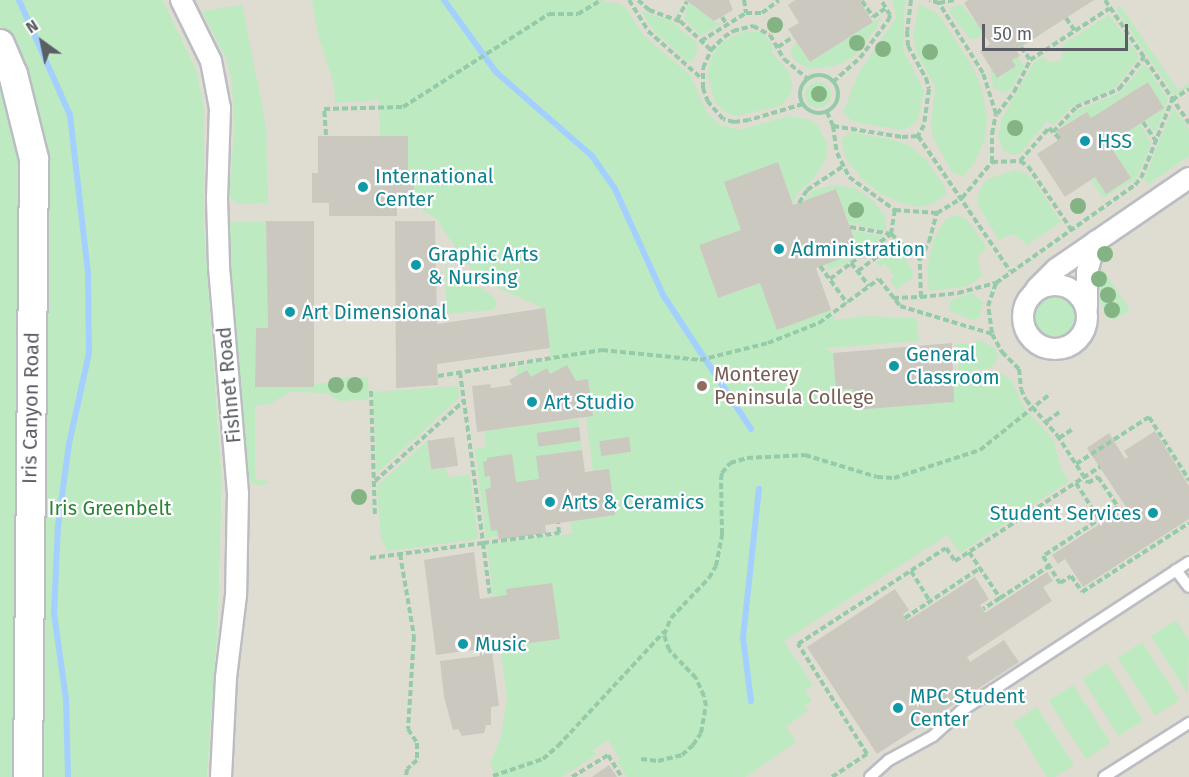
<!DOCTYPE html>
<style>
body{margin:0}
#map{position:relative;width:1189px;height:777px;overflow:hidden;background:#f0eee3;font-family:"Fira Sans",sans-serif}
div>[style]{position:absolute}
[style*='--x']{left:calc(var(--x)*1px);top:calc(var(--y)*1px);width:calc(var(--w)*1px);rotate:calc(var(--a)*1deg)}
.education>*{inset:0;background:#dfddd2}
.green>*{inset:0;background:#bdeac0;transform-origin:0 0}
.round{border-radius:50%}
.stream>*{height:6px;margin:-3px;padding:0 3px;transform-origin:3px;border-radius:3px;background:#a4d0ff}
.building>*{inset:0;background:#cbc8c0;transform-origin:0 0}
.path>*{height:4px;margin-top:-2px;transform-origin:0;background:repeating-linear-gradient(90deg,#95cba9 0 6px,transparent 0 9px)}
.path>.ring{margin:-2px;padding:0;box-sizing:content-box;background:none;border:4px solid #95cba9;border-radius:50%}
.roads{filter:drop-shadow(2px 0 #bbbdc3) drop-shadow(-2px 0 #bbbdc3) drop-shadow(0 2px #bbbdc3) drop-shadow(0 -2px #bbbdc3)}
.lane>*{height:10px;margin:-5px;padding:0 5px;transform-origin:5px;border-radius:5px;background:#fff}
.street>*{height:20px;margin:-10px;padding:0 10px;transform-origin:10px;border-radius:10px;background:#fff}
.street>.ring{margin:-10px;padding:0;box-sizing:content-box;background:none;border:20px solid #fff;border-radius:50%}
.secondary>*{height:28px;margin:-14px;padding:0 14px;transform-origin:14px;border-radius:14px;background:#fff}
.trees>*{width:16px;height:16px;margin:-8px;border-radius:50%;background:#84b484}
.dots>*{width:16px;height:16px;translate:-50% -50%;box-sizing:border-box;border:3px solid #fff;border-radius:50%}
span{translate:-50% -50%;white-space:nowrap;text-align:center;line-height:1.15;-webkit-text-stroke:4.5px #fff;paint-order:stroke}
.culture-label{font-size:20px;color:#0d838f}
.left{translate:0 -50%;text-align:left}
.right{translate:-100% -50%;text-align:right}
.education-label{font-size:20px;color:#785e54}
.street-label{font-size:20px;color:#5b5f65}
.park-label{font-size:20px;color:#2b8436}
.north{position:absolute;left:12px;top:12px;width:60px;height:60px;-webkit-text-stroke:4px #fff;paint-order:stroke;rotate:327deg;font-size:16px;font-weight:700;line-height:24px;text-align:center;color:#5b5f65}
.north::after{content:'';display:block;margin:auto;width:21px;height:27px;background:#5b5f65;clip-path:polygon(50% 0,100% 100%,50% 72%,0 100%)}
.scale{position:absolute;left:982px;top:24px;width:146px;height:27px;box-sizing:border-box;border:3px solid #5b5f65;border-top:0;padding-left:8px;font-size:18px;line-height:21px;white-space:nowrap;color:#5b5f65;-webkit-text-stroke:4px #fff;paint-order:stroke}
</style>
<div id="map">
<div class="education">
<i style="clip-path:polygon(163px 0,1189px 0,1189px 777px,207px 777px,218px 625px,222px 482px,204px 225px,204px 108px,197px 71px)"></i>
</div>
<div class="green">
<i style="clip-path:polygon(0 0,163px 0,197px 71px,204px 108px,204px 225px,222px 482px,218px 625px,207px 777px,0 777px)"></i>
<i style="clip-path:polygon(312px 0,599px 0,619px 4px,625px 7px,643px 35px,691px 76px,707px 113px,720px 125px,739px 130px,789px 116px,811px 120px,818px 126px,827px 144px,826px 159px,815px 177px,797px 194px,793px 205px,778px 162px,741px 230px,699px 245px,718px 298px,760px 283px,778px 330px,831px 310px,835px 320px,865px 316px,916px 318px,919px 341px,826px 348px,833px 353px,836px 390px,853px 389px,855px 410px,954px 402px,953px 380px,955px 378px,1003px 374px,1012px 381px,1024px 408px,1053px 439px,1062px 471px,1069px 481px,960px 553px,947px 535px,784px 641px,813px 685px,805px 690px,812px 701px,804px 706px,808px 711px,786px 726px,796px 742px,745px 777px,627px 777px,617px 761px,620px 759px,608px 740px,593px 750px,596px 755px,562px 777px,495px 777px,490px 763px,500px 740px,507px 700px,500px 642px,513px 641px,514px 645px,560px 639px,551px 583px,506px 589px,507px 595px,493px 597px,487px 544px,572px 534px,570px 521px,593px 471px,586px 418px,593px 416px,588px 379px,576px 381px,567px 365px,550px 374px,547px 368px,531px 377px,517px 376px,516px 371px,519px 367px,551px 359px,545px 309px,496px 287px,477px 274px,463px 259px,436px 218px,416px 207px,408px 173px,408px 136px,380px 136px,379px 100px,335px 103px,334px 85px,318px 35px)"></i>
<i style="clip-path:polygon(892px 0,905px 0,903px 50px,924px 91px,918px 120px,908px 128px,900px 130px,852px 121px,843px 112px,859px 72px,896px 18px)"></i>
<i style="clip-path:polygon(689px 2px,714px 21px,721px 24px,701px 36px,684px 18px)"></i>
<i style="clip-path:polygon(242px 4px,266px 125px,268px 203px,237px 204px,229px 196px,234px 130px,232px 81px,226px 58px,202px 12px)"></i>
<i style="clip-path:polygon(919px 4px,938px 14px,973px 67px,982px 90px,987px 119px,985px 138px,975px 162px,964px 176px,952px 172px,933px 138px,931px 123px,935px 86px,916px 52px,913px 37px)"></i>
<i style="clip-path:polygon(961px 4px,983px 32px,978px 38px,970px 39px,949px 12px,950px 8px)"></i>
<i style="clip-path:polygon(1120px 5px,1178px 90px,1189px 83px,1189px 86px,1175px 96px,1116px 10px)"></i>
<i style="clip-path:polygon(641px 11px,671px 21px,695px 41px,698px 49px,692px 61px,687px 61px,654px 31px)"></i>
<i style="clip-path:polygon(1109px 15px,1139px 56px,1138px 59px,1115px 88px,1071px 107px,1053px 126px,1047px 121px,1021px 153px,1012px 155px,1004px 151px,998px 138px,1001px 120px,1034px 62px,1043px 57px,1049px 62px,1060px 61px,1064px 51px,1062px 45px)"></i>
<i style="clip-path:polygon(881px 17px,876px 29px,855px 55px,836px 66px,809px 69px,794px 60px,790px 50px,797px 42px,810px 62px)"></i>
<i style="clip-path:polygon(745px 31px,762px 32px,772px 44px,772px 53px,789px 72px,792px 85px,791px 93px,782px 105px,737px 116px,728px 114px,715px 102px,707px 74px,714px 51px,724px 41px)"></i>
<i style="clip-path:polygon(1018px 57px,1024px 66px,1011px 89px,1003px 93px,993px 87px,990px 71px,992px 69px,998px 78px,1016px 66px,1012px 60px)"></i>
<i style="clip-path:polygon(1143px 65px,1147px 67px,1168px 100px,1156px 131px,1153px 131px,1146px 120px,1164px 108px,1147px 82px,1091px 118px,1086px 112px,1058px 128px,1078px 110px,1120px 93px)"></i>
<i class="round" style="left:805px;top:82px;width:26px;height:26px"></i>
<i style="clip-path:polygon(1173px 108px,1189px 129px,1189px 156px,1147px 185px,1144px 179px)"></i>
<i style="clip-path:polygon(1140px 124px,1151px 143px,1140px 171px,1135px 180px,1103px 198px,1091px 180px,1095px 177px,1106px 194px,1131px 178px,1109px 144px)"></i>
<i style="clip-path:polygon(850px 132px,893px 140px,910px 146px,927px 161px,946px 189px,946px 194px,934px 203px,918px 207px,901px 203px,878px 192px,862px 179px,847px 160px,841px 140px)"></i>
<i style="clip-path:polygon(1015px 170px,1025px 173px,1034px 181px,1061px 222px,1027px 245px,1016px 235px,1009px 235px,999px 240px,978px 205px,978px 194px,985px 180px)"></i>
<i style="clip-path:polygon(834px 185px,855px 188px,872px 200px,885px 216px,886px 231px,849px 223px,836px 189px,803px 201px,814px 190px)"></i>
<i style="clip-path:polygon(955px 215px,967px 219px,987px 248px,979px 255px,978px 260px,982px 276px,968px 286px,929px 291px,927px 267px,934px 239px,945px 220px)"></i>
<i style="clip-path:polygon(233px 221px,266px 221px,268px 328px,256px 328px,255px 387px,329px 383px,329px 377px,368px 377px,369px 400px,340px 401px,326px 393px,289px 392px,270px 404px,255px 405px,255px 480px,271px 481px,263px 486px,251px 482px,245px 471px,226px 226px)"></i>
<i style="clip-path:polygon(852px 231px,884px 236px,848px 262px,829px 270px,826px 264px,859px 252px)"></i>
<i style="clip-path:polygon(1105px 249px,1110px 249px,1111px 253px,1099px 264px,1130px 310px,1114px 320px,1106px 317px,1094px 283px,1101px 253px)"></i>
<i style="clip-path:polygon(893px 250px,904px 256px,913px 271px,912px 278px,896px 289px,890px 280px,894px 276px,885px 264px,880px 267px,876px 263px)"></i>
<i style="clip-path:polygon(446px 265px,495px 298px,497px 306px,492px 310px,446px 314px)"></i>
<i style="clip-path:polygon(972px 293px,983px 302px,979px 318px,972px 320px,951px 312px,949px 306px,951px 300px)"></i>
<i class="round" style="left:1033px;top:294px;width:44px;height:44px"></i>
<i style="clip-path:polygon(978px 339px,995px 348px,998px 356px,995px 364px,989px 368px,959px 373px,956px 343px,974px 344px)"></i>
<i style="clip-path:polygon(458px 386px,459px 398px,377px 473px,373px 392px)"></i>
<i style="clip-path:polygon(578px 419px,579px 427px,537px 433px,581px 441px,582px 450px,539px 479px,516px 482px,487px 461px,485px 477px,490px 476px,491px 488px,485px 489px,491px 530px,497px 530px,498px 536px,486px 538px,475px 449px,486px 447px,484px 431px)"></i>
<i style="clip-path:polygon(427px 441px,431px 470px,446px 468px,448px 477px,470px 475px,478px 539px,388px 551px,381px 539px,377px 486px)"></i>
<i style="clip-path:polygon(1176px 620px,1189px 641px,1188px 694px,1151px 636px)"></i>
<i style="left:1142px;top:642px;width:69px;height:29px;rotate:57deg"></i>
<i style="left:1107px;top:663px;width:68px;height:29px;rotate:58deg"></i>
<i style="left:1073px;top:685px;width:69px;height:29px;rotate:57deg"></i>
<i style="clip-path:polygon(1037px 707px,1074px 765px,1055px 777px,1047px 777px,1013px 722px)"></i>
</div>
<div class="stream">
<i style="--x:19;--y:0;--w:126;--a:66.1"></i>
<i style="--x:70;--y:115;--w:159;--a:83.5"></i>
<i style="--x:88;--y:273;--w:80;--a:89.3"></i>
<i style="--x:89;--y:353;--w:93;--a:102.4"></i>
<i style="--x:69;--y:444;--w:82;--a:97.7"></i>
<i style="--x:58;--y:525;--w:88;--a:92.6"></i>
<i style="--x:54;--y:613;--w:88;--a:82.1"></i>
<i style="--x:66;--y:700;--w:77;--a:88.5"></i>
<i style="--x:444;--y:0;--w:89;--a:54.2"></i>
<i style="--x:496;--y:72;--w:128;--a:41.2"></i>
<i style="--x:592;--y:156;--w:40;--a:55.1"></i>
<i style="--x:615;--y:189;--w:116;--a:65.6"></i>
<i style="--x:663;--y:295;--w:160;--a:56.7"></i>
<i style="--x:751;--y:701;--w:64;--a:-97.2"></i>
<i style="--x:743;--y:638;--w:150;--a:-83.9"></i>
</div>
<div class="building">
<i style="clip-path:polygon(686px 0,729px 0,733px 10px,714px 21px)"></i>
<i style="clip-path:polygon(795px 0,864px 0,860px 2px,873px 22px,810px 62px,788px 29px,799px 23px,788px 5px)"></i>
<i style="clip-path:polygon(968px 0,1094px 0,1016px 50px,1020px 56px,1012px 60px,1016px 66px,997px 78px,980px 51px,990px 44px,964px 3px)"></i>
<i style="clip-path:polygon(1148px 82px,1164px 108px,1109px 144px,1131px 178px,1106px 194px,1095px 177px,1065px 197px,1037px 154px,1060px 139px,1056px 132px,1059px 129px,1087px 112px,1091px 118px)"></i>
<i style="clip-path:polygon(318px 136px,408px 136px,408px 173px,414px 173px,414px 202px,397px 201px,397px 216px,329px 216px,329px 203px,312px 203px,312px 173px,318px 173px)"></i>
<i style="clip-path:polygon(778px 162px,793px 205px,836px 189px,859px 252px,816px 268px,831px 310px,777px 330px,760px 283px,718px 298px,699px 245px,741px 230px,724px 182px)"></i>
<i style="clip-path:polygon(266px 221px,314px 221px,314px 387px,255px 387px,256px 328px,268px 328px)"></i>
<i style="clip-path:polygon(395px 221px,435px 221px,437px 324px,545px 308px,550px 348px,437px 364px,438px 385px,396px 388px)"></i>
<i style="clip-path:polygon(952px 343px,954px 402px,855px 410px,853px 389px,836px 390px,833px 353px)"></i>
<i style="clip-path:polygon(567px 365px,576px 381px,588px 379px,593px 416px,477px 432px,472px 386px,490px 384px,491px 388px,512px 385px,509px 380px,527px 370px,531px 377px,547px 368px,550px 374px)"></i>
<i style="left:579px;top:427px;width:14px;height:43px;rotate:82deg"></i>
<i style="clip-path:polygon(1155px 431px,1189px 486px,1189px 519px,1083px 587px,1065px 559px,1058px 564px,1052px 555px,1126px 507px,1087px 448px,1109px 433px,1125px 459px,1128px 457px,1124px 451px)"></i>
<i style="left:454px;top:437px;width:29px;height:27px;rotate:82deg"></i>
<i style="left:629px;top:437px;width:15px;height:30px;rotate:82deg"></i>
<i style="clip-path:polygon(582px 450px,585px 472px,609px 469px,615px 515px,545px 525px,546px 533px,499px 540px,497px 530px,491px 531px,485px 489px,491px 488px,490px 476px,485px 477px,483px 462px,487px 461px,487px 458px,512px 454px,516px 482px,539px 479px,536px 456px)"></i>
<i style="clip-path:polygon(474px 552px,480px 599px,507px 595px,506px 589px,552px 583px,560px 639px,514px 645px,513px 641px,491px 643px,499px 706px,491px 707px,491px 725px,486px 725px,484px 733px,462px 736px,458px 729px,453px 730px,444px 697px,440px 661px,480px 656px,479px 649px,436px 655px,424px 560px)"></i>
<i style="clip-path:polygon(1047px 572px,1053px 581px,1043px 587px,1052px 601px,967px 657px,970px 662px,1004px 640px,1019px 662px,877px 754px,807px 647px,895px 589px,909px 610px,903px 614px,907px 621px,975px 577px,989px 599px,980px 605px,985px 613px)"></i>
<i style="clip-path:polygon(609px 765px,617px 777px,592px 777px)"></i>
</div>
<div class="path">
<i style="--x:629;--y:0;--w:36;--a:58"></i>
<i style="--x:648;--y:31;--w:69;--a:41.5"></i>
<i style="--x:638;--y:0;--w:15;--a:42"></i>
<i style="--x:649;--y:10;--w:33;--a:20"></i>
<i style="--x:680;--y:21;--w:42;--a:43.1"></i>
<i style="--x:744;--y:0;--w:13;--a:81"></i>
<i style="--x:911;--y:0;--w:31;--a:97"></i>
<i style="--x:907;--y:31;--w:15;--a:86"></i>
<i style="--x:908;--y:46;--w:37;--a:61"></i>
<i style="--x:926;--y:78;--w:11;--a:75"></i>
<i style="--x:929;--y:89;--w:36;--a:98"></i>
<i style="--x:924;--y:125;--w:13;--a:119"></i>
<i style="--x:918;--y:136;--w:163;--a:55.7"></i>
<i style="--x:1105;--y:0;--w:149;--a:55.7"></i>
<i style="--x:862;--y:1;--w:19;--a:55"></i>
<i style="--x:873;--y:17;--w:16;--a:-35"></i>
<i style="--x:939;--y:3;--w:15;--a:-11"></i>
<i style="--x:722;--y:17;--w:9;--a:58"></i>
<i style="--x:1066;--y:18;--w:16;--a:55"></i>
<i style="--x:677;--y:20;--w:21;--a:-62"></i>
<i style="--x:701;--y:41;--w:53;--a:-31.9"></i>
<i style="--x:746;--y:13;--w:16;--a:0"></i>
<i style="--x:762;--y:13;--w:21;--a:-37"></i>
<i style="--x:778;--y:47;--w:18;--a:-34"></i>
<i style="--x:1021;--y:47;--w:16;--a:55"></i>
<i class="ring" style="left:800px;top:75px;width:34px;height:34px"></i>
<i style="--x:833;--y:82;--w:36;--a:-42"></i>
<i style="--x:860;--y:58;--w:49;--a:-53.4"></i>
<i style="--x:889;--y:19;--w:4;--a:-76"></i>
<i style="--x:890;--y:15;--w:17;--a:-121"></i>
<i style="--x:803;--y:104;--w:56;--a:163.5"></i>
<i style="--x:749;--y:120;--w:15;--a:172"></i>
<i style="--x:734;--y:122;--w:11;--a:-165"></i>
<i style="--x:723;--y:119;--w:23;--a:-131"></i>
<i style="--x:708;--y:102;--w:15;--a:-110"></i>
<i style="--x:703;--y:88;--w:20;--a:-90"></i>
<i style="--x:703;--y:68;--w:20;--a:-66"></i>
<i style="--x:711;--y:50;--w:18;--a:-45"></i>
<i style="--x:724;--y:37;--w:11;--a:-34"></i>
<i style="--x:733;--y:31;--w:21;--a:-14"></i>
<i style="--x:753;--y:26;--w:19;--a:28"></i>
<i style="--x:770;--y:35;--w:28;--a:60"></i>
<i style="--x:784;--y:59;--w:31;--a:40"></i>
<i style="--x:827;--y:112;--w:15;--a:67"></i>
<i style="--x:833;--y:126;--w:27;--a:82"></i>
<i style="--x:837;--y:153;--w:27;--a:63"></i>
<i style="--x:849;--y:177;--w:57;--a:35.7"></i>
<i style="--x:895;--y:210;--w:42;--a:4.1"></i>
<i style="--x:997;--y:114;--w:28;--a:-52"></i>
<i style="--x:1014;--y:92;--w:36;--a:-63"></i>
<i style="--x:1030;--y:60;--w:95;--a:-33"></i>
<i style="--x:1143;--y:122;--w:22;--a:56"></i>
<i style="--x:833;--y:126;--w:70;--a:9.1"></i>
<i style="--x:902;--y:137;--w:16;--a:-4"></i>
<i style="--x:1053;--y:132;--w:34;--a:-47"></i>
<i style="--x:1076;--y:107;--w:47;--a:-22.7"></i>
<i style="--x:1119;--y:89;--w:41;--a:-52"></i>
<i style="--x:326;--y:135;--w:26;--a:-94"></i>
<i style="--x:324;--y:109;--w:79;--a:-1.5"></i>
<i style="--x:403;--y:107;--w:173;--a:-32.5"></i>
<i style="--x:549;--y:14;--w:29;--a:0"></i>
<i style="--x:578;--y:14;--w:27;--a:-31"></i>
<i style="--x:1020;--y:161;--w:44;--a:-48.7"></i>
<i style="--x:1049;--y:128;--w:16;--a:45"></i>
<i style="--x:992;--y:162;--w:28;--a:-2"></i>
<i style="--x:1020;--y:161;--w:9;--a:32"></i>
<i style="--x:1028;--y:166;--w:76;--a:55.7"></i>
<i style="--x:799;--y:203;--w:15;--a:-58"></i>
<i style="--x:807;--y:190;--w:42;--a:-33.3"></i>
<i style="--x:850;--y:227;--w:42;--a:9.7"></i>
<i style="--x:891;--y:234;--w:38;--a:41"></i>
<i style="--x:851;--y:263;--w:49;--a:-35.9"></i>
<i style="--x:891;--y:234;--w:24;--a:-81"></i>
<i style="--x:820;--y:266;--w:46;--a:53.9"></i>
<i style="--x:858;--y:271;--w:50;--a:-36.9"></i>
<i style="--x:830;--y:279;--w:26;--a:-37"></i>
<i style="--x:851;--y:263;--w:29;--a:52"></i>
<i style="--x:921;--y:297;--w:37;--a:-6"></i>
<i style="--x:958;--y:293;--w:39;--a:-15"></i>
<i style="--x:893;--y:298;--w:28;--a:-2"></i>
<i style="--x:921;--y:297;--w:38;--a:-92"></i>
<i style="--x:920;--y:259;--w:19;--a:-62"></i>
<i style="--x:929;--y:242;--w:30;--a:-75"></i>
<i style="--x:937;--y:213;--w:29;--a:-31"></i>
<i style="--x:962;--y:198;--w:47;--a:-50.2"></i>
<i style="--x:992;--y:162;--w:28;--a:-90"></i>
<i style="--x:992;--y:134;--w:20;--a:-79"></i>
<i style="--x:996;--y:114;--w:43;--a:-107.6"></i>
<i style="--x:983;--y:73;--w:83;--a:-122.2"></i>
<i style="--x:939;--y:3;--w:10;--a:-163"></i>
<i style="--x:992;--y:333;--w:27;--a:-98"></i>
<i style="--x:988;--y:306;--w:24;--a:-71"></i>
<i style="--x:996;--y:283;--w:170;--a:-35.2"></i>
<i style="--x:1135;--y:185;--w:9;--a:-49"></i>
<i style="--x:1141;--y:178;--w:84;--a:-68.3"></i>
<i style="--x:1172;--y:100;--w:20;--a:-33"></i>
<i style="--x:460;--y:372;--w:173;--a:82.3"></i>
<i style="--x:483;--y:543;--w:77;--a:-7.5"></i>
<i style="--x:559;--y:533;--w:10;--a:-96"></i>
<i style="--x:438;--y:376;--w:166;--a:-9"></i>
<i style="--x:602;--y:350;--w:99;--a:5.8"></i>
<i style="--x:700;--y:360;--w:70;--a:-14"></i>
<i style="--x:768;--y:343;--w:55;--a:-21.4"></i>
<i style="--x:819;--y:323;--w:74;--a:-36.3"></i>
<i style="--x:879;--y:279;--w:34;--a:52"></i>
<i style="--x:900;--y:306;--w:96;--a:16.9"></i>
<i style="--x:992;--y:334;--w:21;--a:61"></i>
<i style="--x:1002;--y:352;--w:24;--a:45"></i>
<i style="--x:1019;--y:369;--w:20;--a:84"></i>
<i style="--x:1021;--y:389;--w:12;--a:66"></i>
<i style="--x:1026;--y:400;--w:47;--a:48.5"></i>
<i style="--x:1057;--y:435;--w:57;--a:57.1"></i>
<i style="--x:1088;--y:483;--w:12;--a:-31"></i>
<i style="--x:1098;--y:477;--w:36;--a:56"></i>
<i style="--x:1118;--y:507;--w:90;--a:146.8"></i>
<i style="--x:1043;--y:556;--w:32;--a:58"></i>
<i style="--x:1060;--y:583;--w:13;--a:-32"></i>
<i style="--x:1071;--y:576;--w:19;--a:55"></i>
<i style="--x:1082;--y:592;--w:127;--a:-32.8"></i>
<i style="--x:371;--y:391;--w:124;--a:88.2"></i>
<i style="--x:1047;--y:421;--w:17;--a:-36"></i>
<i style="--x:1059;--y:438;--w:17;--a:-33"></i>
<i style="--x:1076;--y:464;--w:87;--a:-32.8"></i>
<i style="--x:1149;--y:417;--w:75;--a:57.6"></i>
<i style="--x:375;--y:481;--w:120;--a:-42"></i>
<i style="--x:1076;--y:483;--w:43;--a:57.4"></i>
<i style="--x:969;--y:552;--w:55;--a:56"></i>
<i style="--x:1000;--y:598;--w:20;--a:147"></i>
<i style="--x:400;--y:554;--w:83;--a:80.3"></i>
<i style="--x:414;--y:636;--w:93;--a:93.7"></i>
<i style="--x:408;--y:729;--w:17;--a:57"></i>
<i style="--x:417;--y:743;--w:17;--a:90"></i>
<i style="--x:417;--y:760;--w:13;--a:138"></i>
<i style="--x:407;--y:769;--w:8;--a:97"></i>
<i style="--x:370;--y:558;--w:114;--a:-7.6"></i>
<i style="--x:483;--y:543;--w:54;--a:82.6"></i>
<i style="--x:911;--y:571;--w:36;--a:58"></i>
<i style="--x:1000;--y:598;--w:59;--a:-33.1"></i>
<i style="--x:905;--y:618;--w:90;--a:-33.7"></i>
<i style="--x:641;--y:759;--w:17;--a:7"></i>
<i style="--x:658;--y:761;--w:25;--a:-14"></i>
<i style="--x:682;--y:755;--w:15;--a:-42"></i>
<i style="--x:693;--y:745;--w:14;--a:-56"></i>
<i style="--x:701;--y:733;--w:27;--a:-80"></i>
<i style="--x:706;--y:706;--w:10;--a:-101"></i>
<i style="--x:704;--y:696;--w:20;--a:-114"></i>
<i style="--x:696;--y:678;--w:39;--a:-134"></i>
<i style="--x:669;--y:650;--w:16;--a:-108"></i>
<i style="--x:664;--y:635;--w:18;--a:-68"></i>
<i style="--x:671;--y:618;--w:55;--a:-46.5"></i>
<i style="--x:709;--y:578;--w:14;--a:-60"></i>
<i style="--x:716;--y:566;--w:33;--a:-79"></i>
<i style="--x:722;--y:534;--w:55;--a:-91"></i>
<i style="--x:721;--y:479;--w:6;--a:-81"></i>
<i style="--x:722;--y:473;--w:13;--a:-51"></i>
<i style="--x:730;--y:463;--w:18;--a:-16"></i>
<i style="--x:747;--y:458;--w:58;--a:-3"></i>
<i style="--x:805;--y:455;--w:75;--a:17"></i>
<i style="--x:877;--y:477;--w:17;--a:3"></i>
<i style="--x:894;--y:478;--w:90;--a:-18"></i>
<i style="--x:980;--y:450;--w:90;--a:-38.7"></i>
<i style="--x:493;--y:776;--w:53;--a:-18.8"></i>
<i style="--x:543;--y:759;--w:20;--a:-41"></i>
<i style="--x:558;--y:746;--w:156;--a:-47.1"></i>
<i style="--x:572;--y:777;--w:42;--a:-31.4"></i>
<i style="--x:608;--y:755;--w:26;--a:58"></i>
<i style="--x:832;--y:777;--w:42;--a:-33.3"></i>
<i style="--x:867;--y:754;--w:130;--a:-122.1"></i>
<i style="--x:798;--y:644;--w:176;--a:-33"></i>
<i style="--x:946;--y:548;--w:16;--a:55"></i>
<i style="--x:955;--y:561;--w:173;--a:-33"></i>
</div>
<div class="roads">
<div class="lane">
<i style="--x:1176;--y:570;--w:21;--a:53"></i>
<i style="--x:870;--y:777;--w:25;--a:-42"></i>
<i style="--x:889;--y:760;--w:50;--a:-28.6"></i>
<i style="--x:933;--y:736;--w:38;--a:-42"></i>
<i style="--x:961;--y:711;--w:272;--a:-33.2"></i>
<i style="--x:1104;--y:777;--w:101;--a:-32.4"></i>
</div>
<div class="street">
<i style="--x:181;--y:0;--w:68;--a:63.8"></i>
<i style="--x:211;--y:61;--w:48;--a:79.2"></i>
<i style="--x:220;--y:108;--w:90;--a:91.9"></i>
<i style="--x:217;--y:198;--w:69;--a:88.3"></i>
<i style="--x:219;--y:267;--w:228;--a:85.2"></i>
<i style="--x:238;--y:494;--w:101;--a:91.1"></i>
<i style="--x:236;--y:595;--w:84;--a:96.9"></i>
<i style="--x:226;--y:678;--w:99;--a:92.9"></i>
<i class="ring" style="left:1023px;top:285px;width:44px;height:44px"></i>
<i style="--x:1036;--y:289;--w:28;--a:-45"></i>
<i style="--x:1056;--y:269;--w:161;--a:-34.4"></i>
<i style="--x:1087;--y:307;--w:35;--a:-90"></i>
<i style="--x:1087;--y:272;--w:32;--a:-74"></i>
</div>
<div class="secondary">
<i style="--x:0;--y:44;--w:33;--a:67"></i>
<i style="--x:13;--y:74;--w:88;--a:76.1"></i>
<i style="--x:34;--y:159;--w:618;--a:90.56"></i>
</div>
</div>
<div class="trees">
<i style="left:775px;top:25px"></i>
<i style="left:857px;top:43px"></i>
<i style="left:883px;top:49px"></i>
<i style="left:930px;top:52px"></i>
<i style="left:819px;top:94px"></i>
<i style="left:1015px;top:128px"></i>
<i style="left:1078px;top:206px"></i>
<i style="left:856px;top:210px"></i>
<i style="left:1105px;top:254px"></i>
<i style="left:1099px;top:279px"></i>
<i style="left:1108px;top:295px"></i>
<i style="left:1112px;top:310px"></i>
<i style="left:336px;top:385px"></i>
<i style="left:355px;top:385px"></i>
<i style="left:359px;top:497px"></i>
</div>
<div class="dots">
<i style="left:1085px;top:141px;background:#0f9aa8"></i>
<i style="left:363px;top:187px;background:#0f9aa8"></i>
<i style="left:779px;top:249px;background:#0f9aa8"></i>
<i style="left:416px;top:265px;background:#0f9aa8"></i>
<i style="left:290px;top:312px;background:#0f9aa8"></i>
<i style="left:894px;top:366px;background:#0f9aa8"></i>
<i style="left:702px;top:386px;background:#8d6e63"></i>
<i style="left:532px;top:402px;background:#0f9aa8"></i>
<i style="left:550px;top:502px;background:#0f9aa8"></i>
<i style="left:1153px;top:513px;background:#0f9aa8"></i>
<i style="left:463px;top:644px;background:#0f9aa8"></i>
<i style="left:898px;top:708px;background:#0f9aa8"></i>
</div>
<div class="culture-label">
<span class="left" style="left:1097px;top:141px">HSS</span>
<span class="left" style="left:375px;top:188px">International<br>Center</span>
<span class="left" style="left:791px;top:249px">Administration</span>
<span class="left" style="left:428px;top:266px">Graphic Arts<br>&amp; Nursing</span>
<span class="left" style="left:302px;top:312px">Art Dimensional</span>
<span class="left" style="left:906px;top:366px">General<br>Classroom</span>
<span class="left" style="left:544px;top:402px">Art Studio</span>
<span class="left" style="left:562px;top:502px">Arts &amp; Ceramics</span>
<span class="right" style="left:1141px;top:513px">Student Services</span>
<span class="left" style="left:475px;top:644px">Music</span>
<span class="left" style="left:910px;top:708px">MPC Student<br>Center</span>
</div>
<div class="education-label">
<span class="left" style="left:714px;top:386px">Monterey<br>Peninsula College</span>
</div>
<div class="street-label">
<span style="left:229px;top:385px;rotate:-95deg">Fishnet Road</span>
<span style="left:31px;top:408px;rotate:-89deg">Iris Canyon Road</span>
</div>
<div class="park-label">
<span style="left:110px;top:508px">Iris Greenbelt</span>
</div>
<div class="north">N</div>
<div class="scale">50 m</div>
</div>
